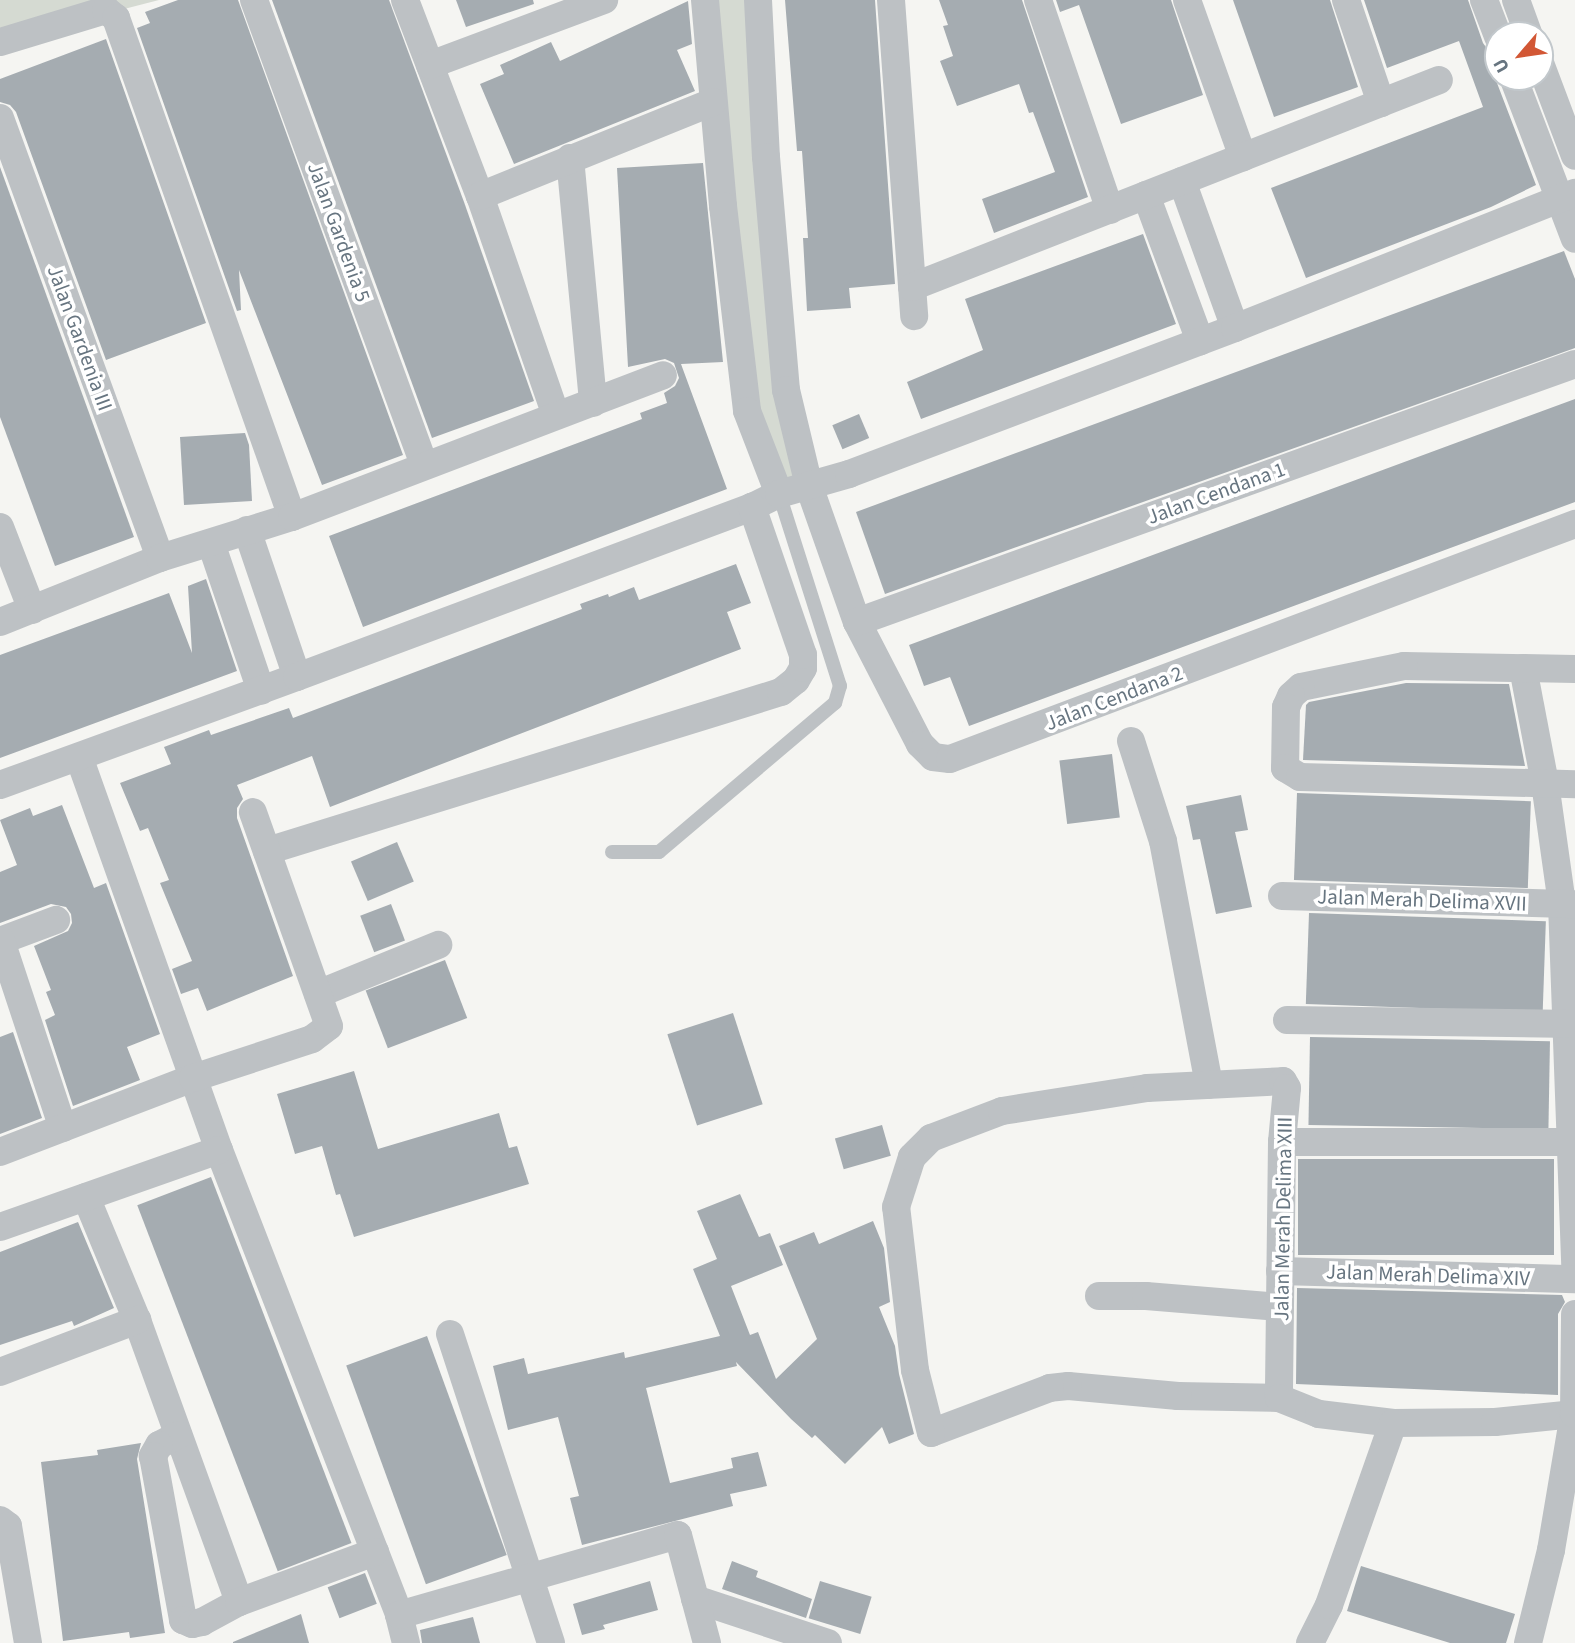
<!DOCTYPE html>
<style>
body{margin:0}
#map{position:relative;width:1575px;height:1643px;overflow:hidden;background:#f5f5f2;font-family:"Source Sans 3",sans-serif}
div>[style]{position:absolute}
[style*='--x']{left:calc(var(--x)*1px);top:calc(var(--y)*1px);width:calc(var(--w)*1px);rotate:calc(var(--a)*1deg)}
.green>*{inset:0;background:#d5dad2}
.building>*{inset:0;background:#a5acb1;transform-origin:0 0}
.service>*{height:14px;margin:-7px;padding:0 7px;transform-origin:7px;border-radius:7px;background:#bdc1c4}
.minor>*{height:28px;margin:-14px;padding:0 14px;transform-origin:14px;border-radius:14px;background:#bdc1c4}
span{translate:-50% -50%;white-space:nowrap;text-align:center;line-height:1.15;-webkit-text-stroke:7px #fff;paint-order:stroke}
.street-label{font-size:21px;color:#677580}
.north{position:absolute;left:1484px;top:21px;width:70px;height:70px;box-sizing:border-box;background:#fff;border:2px solid #c2c8cc;border-radius:50%;rotate:241deg;font-size:19px;font-weight:700;line-height:28px;text-align:center;color:#677580}
.north::after{content:'';display:block;margin:auto;width:24px;height:32px;background:#d25735;clip-path:polygon(50% 0,100% 100%,50% 72%,0 100%)}
</style>
<div id="map">
<div class="green">
<i style="clip-path:polygon(0 0,159px 0,0 41px)"></i>
<i style="clip-path:polygon(705px 0,758px 0,809px 486px,779px 494px,747px 411px)"></i>
</div>
<div class="building">
<i style="clip-path:polygon(178px 0,238px 0,403px 455px,322px 485px,239px 270px,241px 310px,237px 311px,137px 28px,150px 23px,145px 12px)"></i>
<i style="clip-path:polygon(272px 0,389px 0,464px 202px,534px 401px,432px 438px)"></i>
<i style="clip-path:polygon(456px 0,533px 0,534px 4px,466px 27px)"></i>
<i style="clip-path:polygon(785px 0,875px 0,895px 284px,849px 288px,851px 308px,807px 311px,803px 238px,808px 238px,802px 151px,797px 151px)"></i>
<i style="clip-path:polygon(939px 0,1022px 0,1088px 197px,994px 233px,982px 199px,1055px 172px,1033px 112px,1029px 113px,1019px 84px,957px 106px,940px 61px,953px 56px,943px 26px,948px 25px)"></i>
<i style="clip-path:polygon(1056px 0,1171px 0,1203px 95px,1121px 124px,1079px 5px,1060px 12px)"></i>
<i style="clip-path:polygon(1233px 0,1330px 0,1358px 87px,1274px 117px)"></i>
<i style="clip-path:polygon(1364px 0,1468px 0,1483px 43px,1488px 50px,1498px 53px,1497px 83px,1536px 185px,1491px 207px,1306px 278px,1271px 188px,1483px 107px,1459px 41px,1387px 68px)"></i>
<i style="clip-path:polygon(688px 1px,692px 44px,677px 50px,695px 91px,514px 164px,480px 84px,504px 74px,500px 65px,551px 42px,560px 61px)"></i>
<i style="clip-path:polygon(106px 39px,206px 323px,106px 360px,16px 112px,10px 105px,0 102px,0 79px)"></i>
<i style="clip-path:polygon(703px 163px,723px 362px,681px 364px,727px 489px,363px 627px,329px 536px,642px 419px,640px 413px,667px 403px,664px 393px,675px 386px,679px 378px,674px 363px,665px 359px,628px 367px,617px 168px)"></i>
<i style="clip-path:polygon(0 167px,134px 537px,55px 566px,0 417px)"></i>
<i style="clip-path:polygon(1143px 234px,1176px 324px,921px 419px,907px 382px,983px 350px,965px 299px)"></i>
<i style="clip-path:polygon(1564px 251px,1575px 279px,1575px 348px,885px 594px,856px 512px)"></i>
<i style="clip-path:polygon(1575px 399px,1575px 502px,969px 726px,950px 677px,924px 686px,909px 645px)"></i>
<i style="left:859px;top:414px;width:26px;height:29px;rotate:67deg"></i>
<i style="clip-path:polygon(245px 433px,249px 445px,252px 501px,184px 505px,180px 437px)"></i>
<i style="clip-path:polygon(736px 564px,751px 603px,727px 612px,741px 649px,330px 807px,312px 756px,237px 785px,243px 799px,237px 808px,237px 818px,293px 976px,207px 1011px,198px 988px,181px 994px,172px 969px,192px 961px,160px 883px,169px 880px,148px 828px,140px 831px,120px 783px,171px 764px,164px 747px,209px 730px,211px 735px,289px 708px,293px 718px,582px 609px,580px 604px,608px 594px,609px 597px,634px 587px,639px 600px)"></i>
<i style="clip-path:polygon(206px 579px,237px 671px,0 758px,0 655px,169px 593px,192px 653px,188px 586px)"></i>
<i style="clip-path:polygon(1406px 683px,1509px 684px,1525px 766px,1303px 760px,1306px 705px,1309px 702px)"></i>
<i style="left:1112px;top:754px;width:64px;height:53px;rotate:83deg"></i>
<i style="left:1297px;top:793px;width:234px;height:87px;rotate:2deg"></i>
<i style="clip-path:polygon(1241px 795px,1248px 830px,1235px 832px,1252px 907px,1216px 914px,1200px 839px,1193px 840px,1186px 806px)"></i>
<i style="clip-path:polygon(62px 805px,94px 888px,106px 883px,160px 1034px,127px 1047px,140px 1080px,73px 1106px,45px 1020px,55px 1015px,46px 992px,51px 990px,34px 946px,68px 931px,72px 923px,71px 914px,66px 907px,51px 904px,0 923px,0 872px,17px 865px,0 820px,30px 808px,33px 816px)"></i>
<i style="left:397px;top:842px;width:43px;height:50px;rotate:67deg"></i>
<i style="left:391px;top:904px;width:39px;height:33px;rotate:69deg"></i>
<i style="left:1309px;top:913px;width:237px;height:91px;rotate:2deg"></i>
<i style="left:445px;top:960px;width:62px;height:85px;rotate:69deg"></i>
<i style="left:733px;top:1013px;width:96px;height:69px;rotate:72deg"></i>
<i style="clip-path:polygon(13px 1032px,42px 1118px,0 1134px,0 1037px)"></i>
<i style="left:1310px;top:1037px;width:240px;height:88px;rotate:1deg"></i>
<i style="clip-path:polygon(354px 1071px,378px 1149px,499px 1113px,509px 1148px,517px 1146px,529px 1184px,354px 1237px,340px 1194px,336px 1195px,322px 1146px,295px 1154px,277px 1094px)"></i>
<i style="left:882px;top:1125px;width:32px;height:49px;rotate:74deg"></i>
<i style="left:1298px;top:1159px;width:256px;height:96px"></i>
<i style="left:211px;top:1177px;width:392px;height:79px;rotate:69deg"></i>
<i style="clip-path:polygon(740px 1194px,759px 1237px,770px 1233px,783px 1265px,731px 1286px,750px 1335px,758px 1332px,776px 1379px,817px 1339px,779px 1246px,814px 1232px,819px 1244px,873px 1221px,884px 1248px,890px 1302px,879px 1307px,895px 1346px,899px 1374px,914px 1434px,889px 1444px,882px 1427px,845px 1464px,815px 1435px,812px 1438px,791px 1419px,736px 1362px,737px 1366px,646px 1388px,670px 1483px,733px 1468px,731px 1458px,758px 1452px,767px 1486px,730px 1494px,733px 1506px,582px 1545px,570px 1498px,579px 1496px,558px 1417px,508px 1430px,493px 1366px,524px 1358px,528px 1374px,624px 1352px,625px 1358px,720px 1336px,693px 1269px,717px 1259px,697px 1211px)"></i>
<i style="clip-path:polygon(78px 1222px,114px 1308px,74px 1326px,72px 1321px,0 1345px,0 1252px)"></i>
<i style="clip-path:polygon(1297px 1288px,1562px 1295px,1565px 1302px,1558px 1314px,1558px 1395px,1296px 1384px)"></i>
<i style="left:427px;top:1336px;width:233px;height:86px;rotate:70deg"></i>
<i style="clip-path:polygon(141px 1443px,137px 1459px,165px 1633px,130px 1638px,129px 1632px,63px 1641px,41px 1462px,98px 1455px,97px 1450px)"></i>
<i style="clip-path:polygon(732px 1561px,758px 1571px,756px 1577px,812px 1599px,806px 1618px,722px 1589px)"></i>
<i style="clip-path:polygon(1361px 1566px,1515px 1614px,1506px 1643px,1450px 1643px,1347px 1611px)"></i>
<i style="left:365px;top:1573px;width:33px;height:40px;rotate:69deg"></i>
<i style="clip-path:polygon(650px 1581px,658px 1610px,603px 1625px,605px 1629px,582px 1635px,573px 1604px)"></i>
<i style="left:820px;top:1581px;width:54px;height:39px;rotate:17deg"></i>
<i style="clip-path:polygon(301px 1614px,309px 1643px,233px 1643px,233px 1642px)"></i>
<i style="clip-path:polygon(473px 1617px,480px 1643px,422px 1643px,420px 1630px)"></i>
</div>
<div class="service">
<i style="--x:612;--y:852;--w:47;--a:0"></i>
<i style="--x:659;--y:852;--w:231;--a:-40.3"></i>
<i style="--x:835;--y:703;--w:18;--a:-74"></i>
<i style="--x:840;--y:686;--w:201;--a:-107.6"></i>
</div>
<div class="minor">
<i style="--x:254;--y:0;--w:494;--a:69.9"></i>
<i style="--x:405;--y:0;--w:210;--a:69.1"></i>
<i style="--x:480;--y:196;--w:232;--a:70.9"></i>
<i style="--x:705;--y:0;--w:207;--a:85"></i>
<i style="--x:723;--y:206;--w:206;--a:83.3"></i>
<i style="--x:747;--y:411;--w:89;--a:68.9"></i>
<i style="--x:758;--y:0;--w:157;--a:87.1"></i>
<i style="--x:766;--y:157;--w:234;--a:85.1"></i>
<i style="--x:786;--y:390;--w:99;--a:76.5"></i>
<i style="--x:809;--y:486;--w:144;--a:70.6"></i>
<i style="--x:857;--y:622;--w:137;--a:62.7"></i>
<i style="--x:920;--y:744;--w:18;--a:45"></i>
<i style="--x:933;--y:757;--w:17;--a:7"></i>
<i style="--x:950;--y:759;--w:668;--a:-20.61"></i>
<i style="--x:891;--y:0;--w:317;--a:85.8"></i>
<i style="--x:1038;--y:0;--w:222;--a:71.1"></i>
<i style="--x:1187;--y:0;--w:167;--a:70.4"></i>
<i style="--x:1346;--y:0;--w:109;--a:71.2"></i>
<i style="--x:1484;--y:0;--w:40;--a:69"></i>
<i style="--x:1516;--y:0;--w:37;--a:70"></i>
<i style="--x:0;--y:42;--w:111;--a:-16.8"></i>
<i style="--x:106;--y:10;--w:13;--a:39"></i>
<i style="--x:116;--y:18;--w:529;--a:70.57"></i>
<i style="--x:1540;--y:63;--w:99;--a:69.4"></i>
<i style="--x:430;--y:65;--w:186;--a:-20.5"></i>
<i style="--x:1513;--y:77;--w:173;--a:69.1"></i>
<i style="--x:0;--y:118;--w:468;--a:70"></i>
<i style="--x:570;--y:158;--w:246;--a:84.6"></i>
<i style="--x:1182;--y:181;--w:156;--a:70.2"></i>
<i style="--x:1146;--y:195;--w:156;--a:69.7"></i>
<i style="--x:480;--y:196;--w:251;--a:-22"></i>
<i style="--x:912;--y:287;--w:566;--a:-21.44"></i>
<i style="--x:0;--y:527;--w:89;--a:68.9"></i>
<i style="--x:247;--y:530;--w:155;--a:71.2"></i>
<i style="--x:211;--y:543;--w:156;--a:71.3"></i>
<i style="--x:0;--y:622;--w:172;--a:-21.8"></i>
<i style="--x:160;--y:558;--w:138;--a:-17.3"></i>
<i style="--x:292;--y:517;--w:397;--a:-20.9"></i>
<i style="--x:857;--y:622;--w:763;--a:-19.76"></i>
<i style="--x:1523;--y:668;--w:117;--a:79.2"></i>
<i style="--x:1545;--y:783;--w:122;--a:82"></i>
<i style="--x:1562;--y:904;--w:363;--a:87.9"></i>
<i style="--x:1575;--y:669;--w:171;--a:-179"></i>
<i style="--x:1404;--y:666;--w:105;--a:168.5"></i>
<i style="--x:1301;--y:687;--w:13;--a:138"></i>
<i style="--x:1291;--y:696;--w:12;--a:114"></i>
<i style="--x:1286;--y:707;--w:61;--a:90.9"></i>
<i style="--x:1285;--y:768;--w:17;--a:31"></i>
<i style="--x:1300;--y:777;--w:275;--a:1.5"></i>
<i style="--x:1131;--y:741;--w:105;--a:72.3"></i>
<i style="--x:1163;--y:841;--w:248;--a:79.3"></i>
<i style="--x:79;--y:757;--w:417;--a:70.4"></i>
<i style="--x:219;--y:1150;--w:499;--a:68.8"></i>
<i style="--x:399;--y:1615;--w:29;--a:76"></i>
<i style="--x:0;--y:785;--w:316;--a:-20"></i>
<i style="--x:297;--y:677;--w:486;--a:-20.5"></i>
<i style="--x:752;--y:507;--w:30;--a:-26"></i>
<i style="--x:779;--y:494;--w:73;--a:-15.9"></i>
<i style="--x:849;--y:474;--w:413;--a:-20.7"></i>
<i style="--x:1235;--y:328;--w:366;--a:-21.7"></i>
<i style="--x:267;--y:851;--w:538;--a:-17.19"></i>
<i style="--x:781;--y:692;--w:19;--a:-39"></i>
<i style="--x:796;--y:680;--w:14;--a:-60"></i>
<i style="--x:803;--y:668;--w:13;--a:-90"></i>
<i style="--x:803;--y:655;--w:157;--a:-109"></i>
<i style="--x:1282;--y:896;--w:293;--a:1.6"></i>
<i style="--x:0;--y:941;--w:60;--a:-20.6"></i>
<i style="--x:1;--y:941;--w:197;--a:71.7"></i>
<i style="--x:318;--y:994;--w:130;--a:-22.2"></i>
<i style="--x:1287;--y:1020;--w:288;--a:0.8"></i>
<i style="--x:1282;--y:1142;--w:293;--a:0"></i>
<i style="--x:0;--y:1152;--w:207;--a:-21"></i>
<i style="--x:193;--y:1078;--w:125;--a:-18.1"></i>
<i style="--x:312;--y:1039;--w:21;--a:-37"></i>
<i style="--x:329;--y:1026;--w:227;--a:-109.6"></i>
<i style="--x:86;--y:1197;--w:133;--a:67.5"></i>
<i style="--x:137;--y:1320;--w:300;--a:70.1"></i>
<i style="--x:0;--y:1227;--w:232;--a:-19.4"></i>
<i style="--x:1280;--y:1271;--w:295;--a:1.6"></i>
<i style="--x:1099;--y:1296;--w:47;--a:0"></i>
<i style="--x:1146;--y:1296;--w:134;--a:4.7"></i>
<i style="--x:450;--y:1334;--w:325;--a:71.9"></i>
<i style="--x:0;--y:1372;--w:147;--a:-20.8"></i>
<i style="--x:1279;--y:1398;--w:101;--a:-178.9"></i>
<i style="--x:1178;--y:1396;--w:110;--a:-174.8"></i>
<i style="--x:1068;--y:1386;--w:18;--a:174"></i>
<i style="--x:1050;--y:1388;--w:127;--a:159.3"></i>
<i style="--x:931;--y:1433;--w:65;--a:-104.3"></i>
<i style="--x:915;--y:1370;--w:164;--a:-96.6"></i>
<i style="--x:896;--y:1207;--w:52;--a:-72.3"></i>
<i style="--x:912;--y:1157;--w:27;--a:-45"></i>
<i style="--x:931;--y:1138;--w:76;--a:-20.8"></i>
<i style="--x:1002;--y:1111;--w:147;--a:-9"></i>
<i style="--x:1147;--y:1088;--w:136;--a:-2.9"></i>
<i style="--x:1283;--y:1081;--w:8;--a:60"></i>
<i style="--x:1287;--y:1088;--w:54;--a:95.3"></i>
<i style="--x:1282;--y:1142;--w:256;--a:90.7"></i>
<i style="--x:1279;--y:1398;--w:43;--a:21.8"></i>
<i style="--x:1319;--y:1414;--w:75;--a:6.9"></i>
<i style="--x:1393;--y:1423;--w:102;--a:-0.6"></i>
<i style="--x:1495;--y:1422;--w:80;--a:-5.7"></i>
<i style="--x:178;--y:1435;--w:21;--a:152"></i>
<i style="--x:159;--y:1445;--w:13;--a:119"></i>
<i style="--x:153;--y:1456;--w:167;--a:79.6"></i>
<i style="--x:183;--y:1620;--w:10;--a:24"></i>
<i style="--x:192;--y:1624;--w:10;--a:-11"></i>
<i style="--x:202;--y:1622;--w:42;--a:-28.4"></i>
<i style="--x:239;--y:1602;--w:145;--a:-20.2"></i>
<i style="--x:0;--y:1520;--w:10;--a:37"></i>
<i style="--x:8;--y:1526;--w:119;--a:80.3"></i>
<i style="--x:695;--y:1599;--w:140;--a:18.3"></i>
<i style="--x:399;--y:1615;--w:290;--a:-16"></i>
<i style="--x:678;--y:1535;--w:112;--a:75"></i>
<i style="--x:1310;--y:1643;--w:42;--a:-63.4"></i>
<i style="--x:1329;--y:1605;--w:193;--a:-70.6"></i>
<i style="--x:1528;--y:1643;--w:96;--a:-76.1"></i>
<i style="--x:1551;--y:1550;--w:138;--a:-80.4"></i>
<i style="--x:1574;--y:1414;--w:100;--a:-89.4"></i>
</div>
<div class="street-label">
<span style="left:339px;top:232px;rotate:70deg">Jalan Gardenia 5</span>
<span style="left:80px;top:338px;rotate:70deg">Jalan Gardenia III</span>
<span style="left:1216px;top:493px;rotate:-20deg">Jalan Cendana 1</span>
<span style="left:1114px;top:698px;rotate:-21deg">Jalan Cendana 2</span>
<span style="left:1422px;top:900px;rotate:2deg">Jalan Merah Delima XVII</span>
<span style="left:1283px;top:1219px;rotate:-89deg">Jalan Merah Delima XIII</span>
<span style="left:1428px;top:1275px;rotate:2deg">Jalan Merah Delima XIV</span>
</div>
<div class="north">U</div>
</div>
